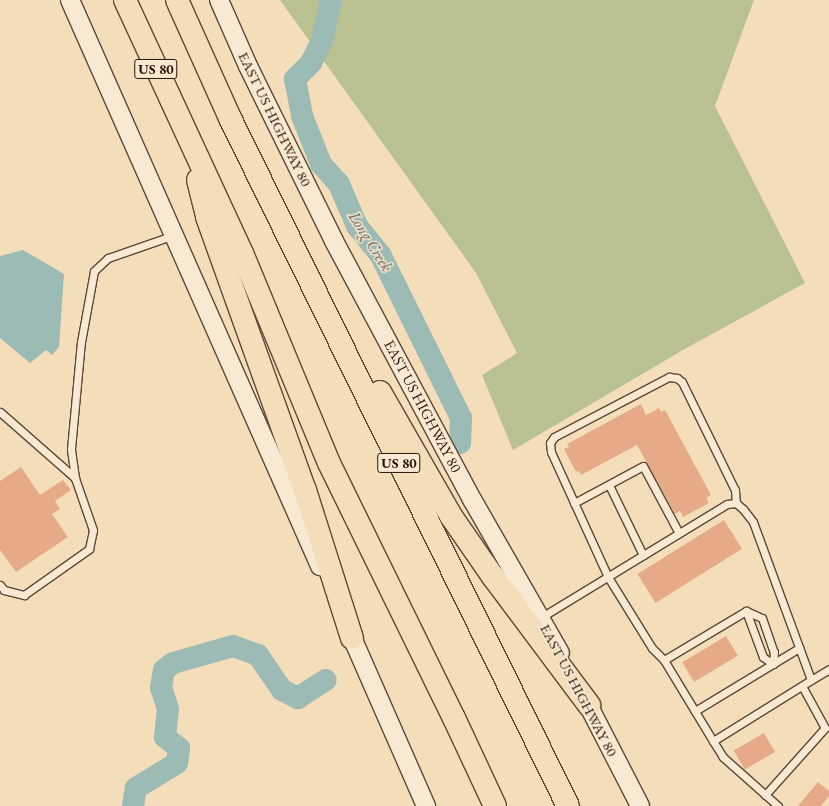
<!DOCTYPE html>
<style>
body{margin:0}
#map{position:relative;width:829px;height:806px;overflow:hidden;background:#f4deb9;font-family:"EB Garamond",serif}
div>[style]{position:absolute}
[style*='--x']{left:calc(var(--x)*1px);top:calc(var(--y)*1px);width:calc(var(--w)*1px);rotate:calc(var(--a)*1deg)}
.green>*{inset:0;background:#bac190}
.water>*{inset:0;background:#9cbbb5}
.river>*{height:22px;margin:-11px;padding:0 11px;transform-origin:11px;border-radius:11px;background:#9cbbb5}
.building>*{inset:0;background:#e7aa88;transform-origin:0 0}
.roads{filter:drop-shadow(1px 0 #5c4736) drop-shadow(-1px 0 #5c4736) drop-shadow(0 1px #5c4736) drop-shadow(0 -1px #5c4736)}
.service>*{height:7px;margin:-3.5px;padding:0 3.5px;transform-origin:3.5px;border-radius:3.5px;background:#f8ead2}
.secondary>*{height:18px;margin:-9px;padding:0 9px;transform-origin:9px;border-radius:9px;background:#f8ead2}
.motorway>*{height:22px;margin:-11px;padding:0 11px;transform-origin:11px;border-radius:11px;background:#f4deb9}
span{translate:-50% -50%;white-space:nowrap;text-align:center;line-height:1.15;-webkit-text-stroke:3px #f8ead2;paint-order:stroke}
.shield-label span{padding:1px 3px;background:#f8ead2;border:1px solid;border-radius:3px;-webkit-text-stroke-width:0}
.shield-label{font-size:14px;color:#29150a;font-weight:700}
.street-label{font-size:15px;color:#29150a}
.water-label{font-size:16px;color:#514f46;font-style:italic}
</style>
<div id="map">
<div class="green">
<i style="clip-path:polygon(280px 0,754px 0,715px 106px,805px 283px,683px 350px,513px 450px,482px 375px,517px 353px,476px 273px)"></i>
</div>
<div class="water">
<i style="clip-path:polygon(23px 250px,64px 274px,59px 347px,52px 355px,46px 350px,30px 363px,0 338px,0 256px)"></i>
</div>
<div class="river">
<i style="--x:331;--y:0;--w:42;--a:102.4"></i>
<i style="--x:322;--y:41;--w:25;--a:117"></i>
<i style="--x:311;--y:63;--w:23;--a:135"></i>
<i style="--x:295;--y:79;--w:38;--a:79"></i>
<i style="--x:302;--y:116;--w:52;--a:68.4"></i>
<i style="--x:321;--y:164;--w:27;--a:48"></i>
<i style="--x:339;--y:184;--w:46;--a:66.8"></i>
<i style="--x:357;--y:226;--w:38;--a:51"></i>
<i style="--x:381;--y:256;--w:181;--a:63.7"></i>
<i style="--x:461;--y:418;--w:25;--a:92"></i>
<i style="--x:133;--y:806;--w:18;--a:-81"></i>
<i style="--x:136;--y:788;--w:48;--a:-31.4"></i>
<i style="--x:177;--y:763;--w:15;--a:-82"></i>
<i style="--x:179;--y:748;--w:18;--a:-142"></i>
<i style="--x:165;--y:737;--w:28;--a:-84"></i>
<i style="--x:168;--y:709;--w:22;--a:-108"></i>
<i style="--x:161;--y:688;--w:18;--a:-81"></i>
<i style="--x:164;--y:670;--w:11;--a:-38"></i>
<i style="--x:173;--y:663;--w:62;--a:-15.8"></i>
<i style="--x:233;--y:646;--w:27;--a:20"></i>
<i style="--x:258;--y:655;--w:42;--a:55.6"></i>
<i style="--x:282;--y:690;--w:18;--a:27"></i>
<i style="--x:298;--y:698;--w:33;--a:-33"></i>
</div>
<div class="building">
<i style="clip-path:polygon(641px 404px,646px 415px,659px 408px,661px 412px,665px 410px,711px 495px,706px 498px,709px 503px,683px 517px,680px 511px,675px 514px,637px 445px,581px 475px,579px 471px,576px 472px,564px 449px,569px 447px,567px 444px)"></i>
<i style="clip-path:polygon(21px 467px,40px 495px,63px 480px,71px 490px,55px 501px,60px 509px,52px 514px,68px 537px,16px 572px,0 550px,0 481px)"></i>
<i style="left:724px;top:520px;width:34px;height:102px;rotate:58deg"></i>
<i style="left:726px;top:636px;width:23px;height:51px;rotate:59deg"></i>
<i style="left:764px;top:733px;width:22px;height:35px;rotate:60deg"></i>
<i style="clip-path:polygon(818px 782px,829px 791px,829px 796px,821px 806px,798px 806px)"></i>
</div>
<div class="roads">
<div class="service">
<i style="--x:0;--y:412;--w:100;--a:41.3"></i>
<i style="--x:609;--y:485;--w:78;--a:64.1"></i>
<i style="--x:574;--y:503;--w:78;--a:-28.2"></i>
<i style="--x:643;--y:466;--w:76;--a:61.8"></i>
<i style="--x:0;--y:585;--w:6;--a:51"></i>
<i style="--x:4;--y:590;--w:21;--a:14"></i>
<i style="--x:24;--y:595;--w:80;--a:-35.3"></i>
<i style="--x:89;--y:549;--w:19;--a:-78"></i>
<i style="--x:93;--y:530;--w:55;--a:-109.1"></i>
<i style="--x:75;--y:478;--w:29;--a:-98"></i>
<i style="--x:71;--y:449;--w:107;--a:-84.7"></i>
<i style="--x:81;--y:342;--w:72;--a:-79.6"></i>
<i style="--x:94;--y:271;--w:19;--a:-43"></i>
<i style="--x:108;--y:258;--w:70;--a:-19.2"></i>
<i style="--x:746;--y:611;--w:17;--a:24"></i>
<i style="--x:762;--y:618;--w:36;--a:71"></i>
<i style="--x:774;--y:652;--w:12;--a:95"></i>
<i style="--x:746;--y:611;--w:49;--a:69.7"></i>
<i style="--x:763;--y:657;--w:12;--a:35"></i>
<i style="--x:540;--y:618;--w:219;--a:-31.4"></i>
<i style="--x:727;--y:504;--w:9;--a:-6"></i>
<i style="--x:736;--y:503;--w:9;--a:41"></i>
<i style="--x:743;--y:509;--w:16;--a:52"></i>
<i style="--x:753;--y:522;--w:168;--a:69.8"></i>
<i style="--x:811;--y:680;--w:21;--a:-31"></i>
<i style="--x:664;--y:660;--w:17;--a:-135"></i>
<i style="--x:652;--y:648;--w:84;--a:-121.8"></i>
<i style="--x:608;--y:577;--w:137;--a:-114.5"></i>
<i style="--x:551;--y:452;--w:9;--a:-96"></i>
<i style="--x:550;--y:443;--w:7;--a:-56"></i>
<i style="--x:554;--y:437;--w:130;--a:-27.6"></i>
<i style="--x:669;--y:377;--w:8;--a:7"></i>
<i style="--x:677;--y:378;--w:6;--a:39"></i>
<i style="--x:682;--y:382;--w:120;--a:63.9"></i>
<i style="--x:735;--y:490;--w:13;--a:86"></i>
<i style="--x:695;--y:711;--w:122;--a:-31.2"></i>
<i style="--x:713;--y:741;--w:95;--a:-121.2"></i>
<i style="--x:664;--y:660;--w:96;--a:-30.9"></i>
<i style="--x:765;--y:795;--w:90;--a:-48.2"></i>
<i style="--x:825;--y:728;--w:48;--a:-118.7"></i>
<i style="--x:778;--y:806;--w:74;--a:-138.3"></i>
<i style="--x:723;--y:757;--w:19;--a:-122"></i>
<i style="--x:713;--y:741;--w:115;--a:-31.9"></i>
</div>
<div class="secondary">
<i style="--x:70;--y:0;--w:619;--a:66.17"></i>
<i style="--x:219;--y:0;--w:72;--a:66.3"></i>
<i style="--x:248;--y:66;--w:195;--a:63.8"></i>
<i style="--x:334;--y:241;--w:295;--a:61.9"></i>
<i style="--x:473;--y:501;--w:175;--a:60.2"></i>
<i style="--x:347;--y:626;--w:197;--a:66.3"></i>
<i style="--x:582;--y:693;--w:127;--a:62.8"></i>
</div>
<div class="motorway">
<i style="--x:125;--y:0;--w:279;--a:65.2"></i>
<i style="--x:242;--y:253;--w:227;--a:67.5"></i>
<i style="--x:329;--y:463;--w:284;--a:63.9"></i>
<i style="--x:454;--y:718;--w:97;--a:65"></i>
<i style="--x:177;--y:0;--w:132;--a:65.8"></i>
<i style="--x:231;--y:120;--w:764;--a:63.84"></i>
<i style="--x:198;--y:180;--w:38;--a:76"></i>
<i style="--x:207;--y:217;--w:290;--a:70.3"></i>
<i style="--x:305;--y:490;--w:155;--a:72.4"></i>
<i style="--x:380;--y:392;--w:143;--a:60.2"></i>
<i style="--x:451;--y:516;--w:75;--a:55.3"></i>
<i style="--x:494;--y:578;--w:159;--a:53.2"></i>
</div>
</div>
<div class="shield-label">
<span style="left:156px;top:69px">US 80</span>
<span style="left:399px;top:463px">US 80</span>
</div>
<div class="street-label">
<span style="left:275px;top:119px;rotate:64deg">EAST US HIGHWAY 80</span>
<span style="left:423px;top:406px;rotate:62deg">EAST US HIGHWAY 80</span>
<span style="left:579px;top:690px;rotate:62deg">EAST US HIGHWAY 80</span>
</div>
<div class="water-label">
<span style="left:370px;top:242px;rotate:58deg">Long Creek</span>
</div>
</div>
